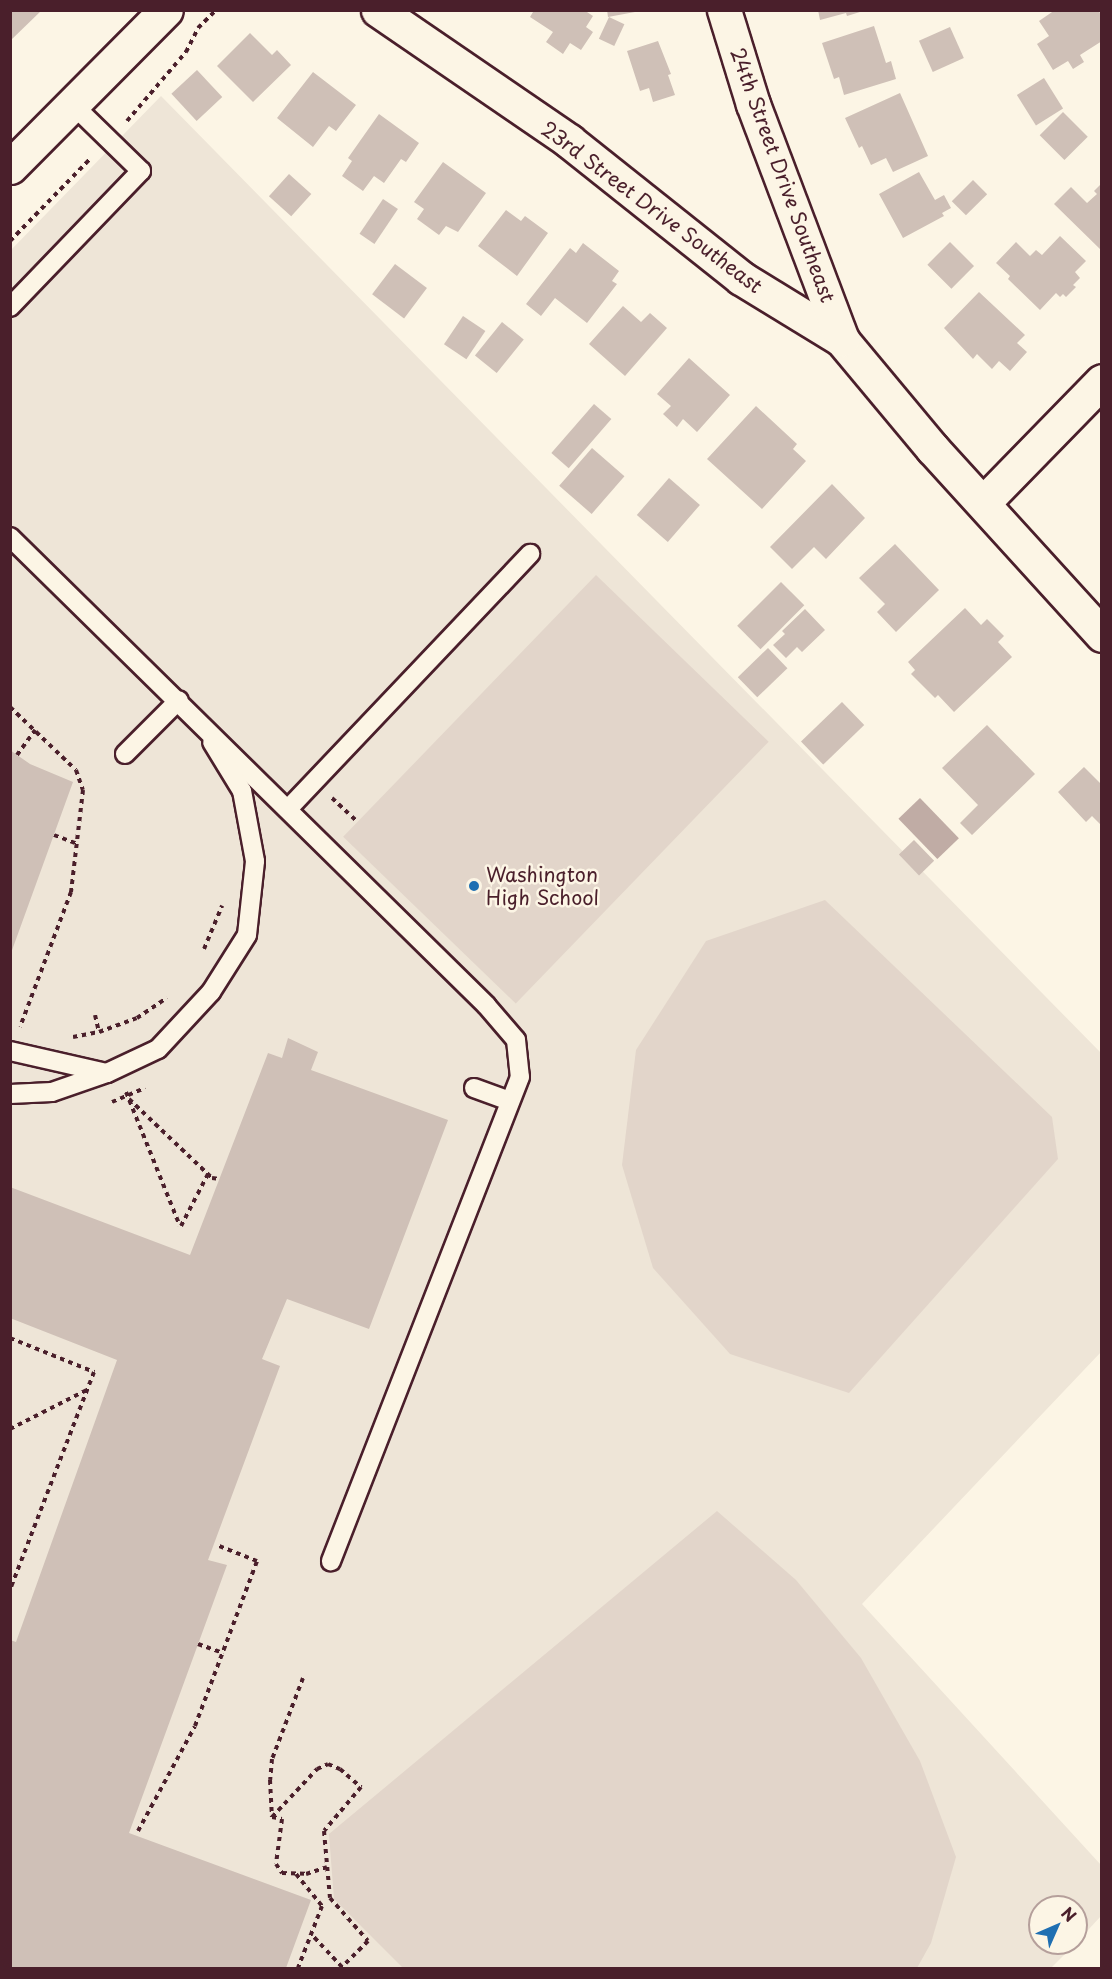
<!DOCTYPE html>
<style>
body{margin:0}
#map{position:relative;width:1112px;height:1979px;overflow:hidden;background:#fcf5e5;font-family:"Playpen Sans",sans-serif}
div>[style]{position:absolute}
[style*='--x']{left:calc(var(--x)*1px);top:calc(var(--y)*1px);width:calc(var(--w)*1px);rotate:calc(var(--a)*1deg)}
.built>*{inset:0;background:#eee5d7}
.green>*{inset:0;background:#e2d5ca;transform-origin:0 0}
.water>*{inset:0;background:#c0aca5;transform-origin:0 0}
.building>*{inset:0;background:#cfc0b7;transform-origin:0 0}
.path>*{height:4px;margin-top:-2px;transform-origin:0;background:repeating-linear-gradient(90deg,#4a1f2b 0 4.5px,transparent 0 9px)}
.roads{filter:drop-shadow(2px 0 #4a1f2b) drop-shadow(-2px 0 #4a1f2b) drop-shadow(0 2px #4a1f2b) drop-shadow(0 -2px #4a1f2b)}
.service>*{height:18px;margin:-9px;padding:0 9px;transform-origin:9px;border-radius:9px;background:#fcf5e5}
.minor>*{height:33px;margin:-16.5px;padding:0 16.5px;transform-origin:16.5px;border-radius:16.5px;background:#fcf5e5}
.tertiary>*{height:33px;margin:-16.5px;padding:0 16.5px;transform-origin:16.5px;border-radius:16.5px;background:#fcf5e5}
.dots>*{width:16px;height:16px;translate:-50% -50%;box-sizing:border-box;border:3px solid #fcf5e5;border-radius:50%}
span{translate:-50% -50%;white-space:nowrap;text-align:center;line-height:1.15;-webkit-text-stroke:5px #fcf5e5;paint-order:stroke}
.street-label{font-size:20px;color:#4a1f2b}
.poi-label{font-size:20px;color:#4a1f2b}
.left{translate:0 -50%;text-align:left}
.frame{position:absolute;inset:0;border:12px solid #4a1f2b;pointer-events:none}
.north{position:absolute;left:1028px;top:1895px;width:60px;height:60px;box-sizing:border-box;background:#fcf5e5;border:2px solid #b59f9b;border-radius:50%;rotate:45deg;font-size:16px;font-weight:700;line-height:24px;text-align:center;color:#4a1f2b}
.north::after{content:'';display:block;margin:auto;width:21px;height:27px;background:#1f6fb2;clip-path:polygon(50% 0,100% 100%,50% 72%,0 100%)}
</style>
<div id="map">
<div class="built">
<i style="clip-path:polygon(161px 96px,1101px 1053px,1101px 1352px,862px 1604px,1101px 1865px,1101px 1916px,1076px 1943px,1076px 1907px,1040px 1907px,1040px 1943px,1076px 1943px,1051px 1968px,11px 1968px,10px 251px)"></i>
</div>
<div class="green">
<i style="left:596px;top:575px;width:240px;height:364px;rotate:44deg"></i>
<i style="clip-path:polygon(825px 900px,1052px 1117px,1058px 1159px,849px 1393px,730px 1354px,653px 1268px,622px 1165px,636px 1050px,706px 941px)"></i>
<i style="clip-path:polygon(717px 1511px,796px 1580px,861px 1658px,920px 1761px,956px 1857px,931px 1943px,917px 1968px,403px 1968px,334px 1899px,329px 1834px)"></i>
</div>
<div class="water">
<i style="left:920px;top:798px;width:56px;height:30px;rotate:46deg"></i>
</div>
<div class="building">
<i style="clip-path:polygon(10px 10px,42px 10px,10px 41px)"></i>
<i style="clip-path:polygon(530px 10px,584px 10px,593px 16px,586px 27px,593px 32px,581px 50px,570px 43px,563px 54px,546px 42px,553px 32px,530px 17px,533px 12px)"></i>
<i style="clip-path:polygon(607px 10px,635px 10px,635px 12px,608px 17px)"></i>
<i style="clip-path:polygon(818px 10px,859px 10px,860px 12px,847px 16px,846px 13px,820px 20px)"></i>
<i style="clip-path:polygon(1055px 10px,1098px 10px,1102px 16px,1102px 41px,1080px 55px,1084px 62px,1073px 69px,1068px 61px,1053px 70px,1037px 44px,1049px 36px,1039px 21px)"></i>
<i style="left:609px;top:17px;width:17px;height:24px;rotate:25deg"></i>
<i style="clip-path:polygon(874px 26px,886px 63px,891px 61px,896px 79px,844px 95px,839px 77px,834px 79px,822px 43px)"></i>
<i style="left:950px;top:27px;width:34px;height:34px;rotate:66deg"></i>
<i style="clip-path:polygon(250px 33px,272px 55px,277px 50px,291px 65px,253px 102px,217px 66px)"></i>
<i style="clip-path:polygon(658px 41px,671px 74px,668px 75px,675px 95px,653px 102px,649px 88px,640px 91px,627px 51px)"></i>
<i style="left:197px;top:70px;width:37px;height:35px;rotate:47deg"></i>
<i style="clip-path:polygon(313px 72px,356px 105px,336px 131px,329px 126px,313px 147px,277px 118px)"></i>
<i style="left:1044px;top:78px;width:36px;height:32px;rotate:58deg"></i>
<i style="clip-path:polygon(900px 93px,928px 156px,893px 172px,886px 158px,871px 165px,862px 146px,859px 148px,845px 118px)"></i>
<i style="left:1063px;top:112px;width:35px;height:33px;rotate:45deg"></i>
<i style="clip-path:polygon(379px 114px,419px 143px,406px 162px,401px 159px,384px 183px,374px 176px,363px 191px,342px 176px,352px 161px,348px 158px)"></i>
<i style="clip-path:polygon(443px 162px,486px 193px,458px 232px,446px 226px,439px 235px,417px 219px,424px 209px,414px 202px)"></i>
<i style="clip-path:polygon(919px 172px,935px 200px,944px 195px,951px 208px,942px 213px,944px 216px,903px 238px,879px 194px)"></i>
<i style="left:289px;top:174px;width:30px;height:30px;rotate:42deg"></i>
<i style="left:973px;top:180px;width:20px;height:30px;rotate:45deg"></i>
<i style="clip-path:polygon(1102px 183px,1102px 251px,1054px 204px,1071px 187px,1087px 203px,1097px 194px,1094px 191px)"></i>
<i style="left:383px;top:199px;width:18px;height:42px;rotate:34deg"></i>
<i style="clip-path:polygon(506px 210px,521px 221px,525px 216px,548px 233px,517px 276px,478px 246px)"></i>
<i style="clip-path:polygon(1060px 236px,1086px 261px,1075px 272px,1080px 278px,1073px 285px,1076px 287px,1066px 297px,1063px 294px,1060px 297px,1056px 293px,1040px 310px,1008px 279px,1010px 276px,996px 263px,1016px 242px,1030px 256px,1036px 250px,1042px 255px)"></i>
<i style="left:950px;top:242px;width:34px;height:32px;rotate:45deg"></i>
<i style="clip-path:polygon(583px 243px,619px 271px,612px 281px,617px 284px,587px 323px,555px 298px,541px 316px,526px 304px,570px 248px,576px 253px)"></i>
<i style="left:395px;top:264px;width:40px;height:38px;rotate:37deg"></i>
<i style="clip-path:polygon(979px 292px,1025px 335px,1017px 343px,1027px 352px,1010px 371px,999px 361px,992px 369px,977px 354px,973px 359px,944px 328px)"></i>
<i style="clip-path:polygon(623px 306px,641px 322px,650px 313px,667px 328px,625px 376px,589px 344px)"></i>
<i style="left:463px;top:316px;width:27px;height:34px;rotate:34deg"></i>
<i style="left:502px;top:322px;width:28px;height:43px;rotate:39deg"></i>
<i style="clip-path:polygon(689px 358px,730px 395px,697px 432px,683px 419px,677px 427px,663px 414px,671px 406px,657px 394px)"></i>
<i style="left:594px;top:404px;width:23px;height:65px;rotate:41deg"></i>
<i style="clip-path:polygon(756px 406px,797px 444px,793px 449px,806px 461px,762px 509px,707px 459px)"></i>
<i style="left:592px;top:448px;width:43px;height:50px;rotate:41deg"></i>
<i style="left:669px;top:478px;width:41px;height:49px;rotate:41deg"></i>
<i style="clip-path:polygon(832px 484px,865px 518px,826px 559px,814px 547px,792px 569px,770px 547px)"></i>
<i style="clip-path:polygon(895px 544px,939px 590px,896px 632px,877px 612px,885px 604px,859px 578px)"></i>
<i style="left:781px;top:582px;width:33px;height:62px;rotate:45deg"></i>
<i style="clip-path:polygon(965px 608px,981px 625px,987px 619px,1004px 636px,998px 642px,1012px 657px,954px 712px,938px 695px,935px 698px,911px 674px,915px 670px,908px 662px)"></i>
<i style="clip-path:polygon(805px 609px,825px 630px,802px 652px,797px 647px,786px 658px,773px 645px,785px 634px,782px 631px)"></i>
<i style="left:768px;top:648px;width:28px;height:42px;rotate:46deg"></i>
<i style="left:842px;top:702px;width:32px;height:57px;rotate:46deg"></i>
<i style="clip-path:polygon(987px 725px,1035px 774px,972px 835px,960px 823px,978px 805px,942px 768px)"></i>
<i style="clip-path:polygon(10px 750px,30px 764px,73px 782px,11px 953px)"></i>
<i style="clip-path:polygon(1084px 767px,1102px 785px,1102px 826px,1092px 816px,1086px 822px,1058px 792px)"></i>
<i style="left:914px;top:840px;width:29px;height:21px;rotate:46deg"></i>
<i style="clip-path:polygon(288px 1038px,318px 1052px,311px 1070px,448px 1120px,369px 1329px,287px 1299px,262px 1359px,280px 1366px,208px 1560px,227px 1565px,129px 1833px,311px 1900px,286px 1968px,10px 1968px,10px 1640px,16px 1642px,117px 1360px,10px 1318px,10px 1187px,190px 1255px,268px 1053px,282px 1058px)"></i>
</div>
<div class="path">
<i style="--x:127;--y:121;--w:91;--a:-49.5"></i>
<i style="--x:186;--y:52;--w:27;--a:-63"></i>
<i style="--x:198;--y:28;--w:25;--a:-45"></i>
<i style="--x:10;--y:241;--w:115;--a:-45.7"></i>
<i style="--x:10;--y:707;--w:91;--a:43.7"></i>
<i style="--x:76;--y:770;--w:21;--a:71"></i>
<i style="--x:83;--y:790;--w:103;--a:96.7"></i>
<i style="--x:71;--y:892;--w:144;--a:110.7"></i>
<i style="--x:17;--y:755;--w:31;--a:-54"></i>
<i style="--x:332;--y:798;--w:34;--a:43"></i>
<i style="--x:54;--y:835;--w:25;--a:21"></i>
<i style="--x:204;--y:949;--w:47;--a:-67.3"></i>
<i style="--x:95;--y:1015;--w:17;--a:77"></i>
<i style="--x:73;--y:1037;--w:26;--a:-11"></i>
<i style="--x:99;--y:1032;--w:40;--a:-20.2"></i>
<i style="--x:137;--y:1018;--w:36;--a:-34"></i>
<i style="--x:126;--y:1092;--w:144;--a:68.1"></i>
<i style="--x:129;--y:1099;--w:115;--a:43.6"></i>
<i style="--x:212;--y:1178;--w:8;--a:7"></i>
<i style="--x:112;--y:1102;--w:36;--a:-23"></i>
<i style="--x:181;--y:1226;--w:59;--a:-62.6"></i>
<i style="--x:10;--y:1338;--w:91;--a:22"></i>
<i style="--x:94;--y:1372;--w:234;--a:111.1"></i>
<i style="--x:10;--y:1429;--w:86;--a:-26.9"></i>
<i style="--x:198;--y:1644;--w:27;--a:20"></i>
<i style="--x:303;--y:1678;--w:87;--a:110.9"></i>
<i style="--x:272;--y:1759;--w:21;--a:95"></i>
<i style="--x:270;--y:1780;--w:37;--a:87"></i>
<i style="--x:272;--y:1817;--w:66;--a:-46.8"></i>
<i style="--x:317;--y:1769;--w:12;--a:-24"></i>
<i style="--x:328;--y:1764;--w:13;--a:23"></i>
<i style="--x:340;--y:1769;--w:28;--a:41"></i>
<i style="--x:361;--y:1787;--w:57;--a:130.1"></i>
<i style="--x:324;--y:1831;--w:67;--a:84.9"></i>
<i style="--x:330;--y:1898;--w:57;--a:48.5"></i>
<i style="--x:368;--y:1941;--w:37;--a:135"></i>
<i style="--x:342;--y:1967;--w:45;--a:-133.2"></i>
<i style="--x:272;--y:1817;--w:10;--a:11"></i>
<i style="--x:282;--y:1819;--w:45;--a:97.6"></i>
<i style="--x:276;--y:1864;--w:11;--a:56"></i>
<i style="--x:282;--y:1873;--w:24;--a:2"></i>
<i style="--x:306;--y:1874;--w:22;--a:-18"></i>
<i style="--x:138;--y:1831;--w:119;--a:-61.5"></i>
<i style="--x:195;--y:1726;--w:176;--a:-69.4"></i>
<i style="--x:257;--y:1561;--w:41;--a:-158.5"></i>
<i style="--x:296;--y:1874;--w:41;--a:50.9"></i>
<i style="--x:322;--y:1906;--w:66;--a:111.2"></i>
</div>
<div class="roads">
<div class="service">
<i style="--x:10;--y:307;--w:189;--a:-46.1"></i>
<i style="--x:141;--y:171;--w:96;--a:-135.8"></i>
<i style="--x:10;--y:537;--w:668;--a:44.51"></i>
<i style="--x:486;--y:1005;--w:46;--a:49.4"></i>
<i style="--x:516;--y:1040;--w:37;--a:84"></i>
<i style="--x:520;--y:1077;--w:520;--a:111.33"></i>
<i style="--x:125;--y:754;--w:76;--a:-45"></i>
<i style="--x:288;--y:809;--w:352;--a:-46.5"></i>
<i style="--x:10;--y:1051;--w:99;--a:12.8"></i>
<i style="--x:107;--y:1073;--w:56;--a:-25.2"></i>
<i style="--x:158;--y:1049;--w:78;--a:-47.1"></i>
<i style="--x:211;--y:992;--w:67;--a:-57.7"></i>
<i style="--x:247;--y:935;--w:74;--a:-83.8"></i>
<i style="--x:255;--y:861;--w:71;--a:-100.5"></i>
<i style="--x:242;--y:791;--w:57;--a:-121.5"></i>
<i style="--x:474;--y:1088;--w:38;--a:20"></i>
<i style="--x:10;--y:1094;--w:42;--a:-2.7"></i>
<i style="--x:52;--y:1092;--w:58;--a:-19.1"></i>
</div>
<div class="minor">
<i style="--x:378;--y:10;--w:232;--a:34.4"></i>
<i style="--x:569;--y:141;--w:220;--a:38.5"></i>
<i style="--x:741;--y:278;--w:119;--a:31.5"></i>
<i style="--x:842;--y:340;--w:141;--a:50.2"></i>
<i style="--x:932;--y:448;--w:253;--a:47.7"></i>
<i style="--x:724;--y:10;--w:98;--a:72.9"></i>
<i style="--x:753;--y:104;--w:252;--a:69.3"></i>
<i style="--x:983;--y:503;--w:170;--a:-45.7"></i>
</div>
<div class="tertiary">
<i style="--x:10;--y:167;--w:221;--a:-45.2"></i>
</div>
</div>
<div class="dots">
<i style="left:474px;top:886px;background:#1f6fb2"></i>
</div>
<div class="street-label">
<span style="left:783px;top:175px;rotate:70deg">24th Street Drive Southeast</span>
<span style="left:652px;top:207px;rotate:37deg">23rd Street Drive Southeast</span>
</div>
<div class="poi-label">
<span class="left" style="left:486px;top:886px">Washington<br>High School</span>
</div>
<div class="frame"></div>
<div class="north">N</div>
</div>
